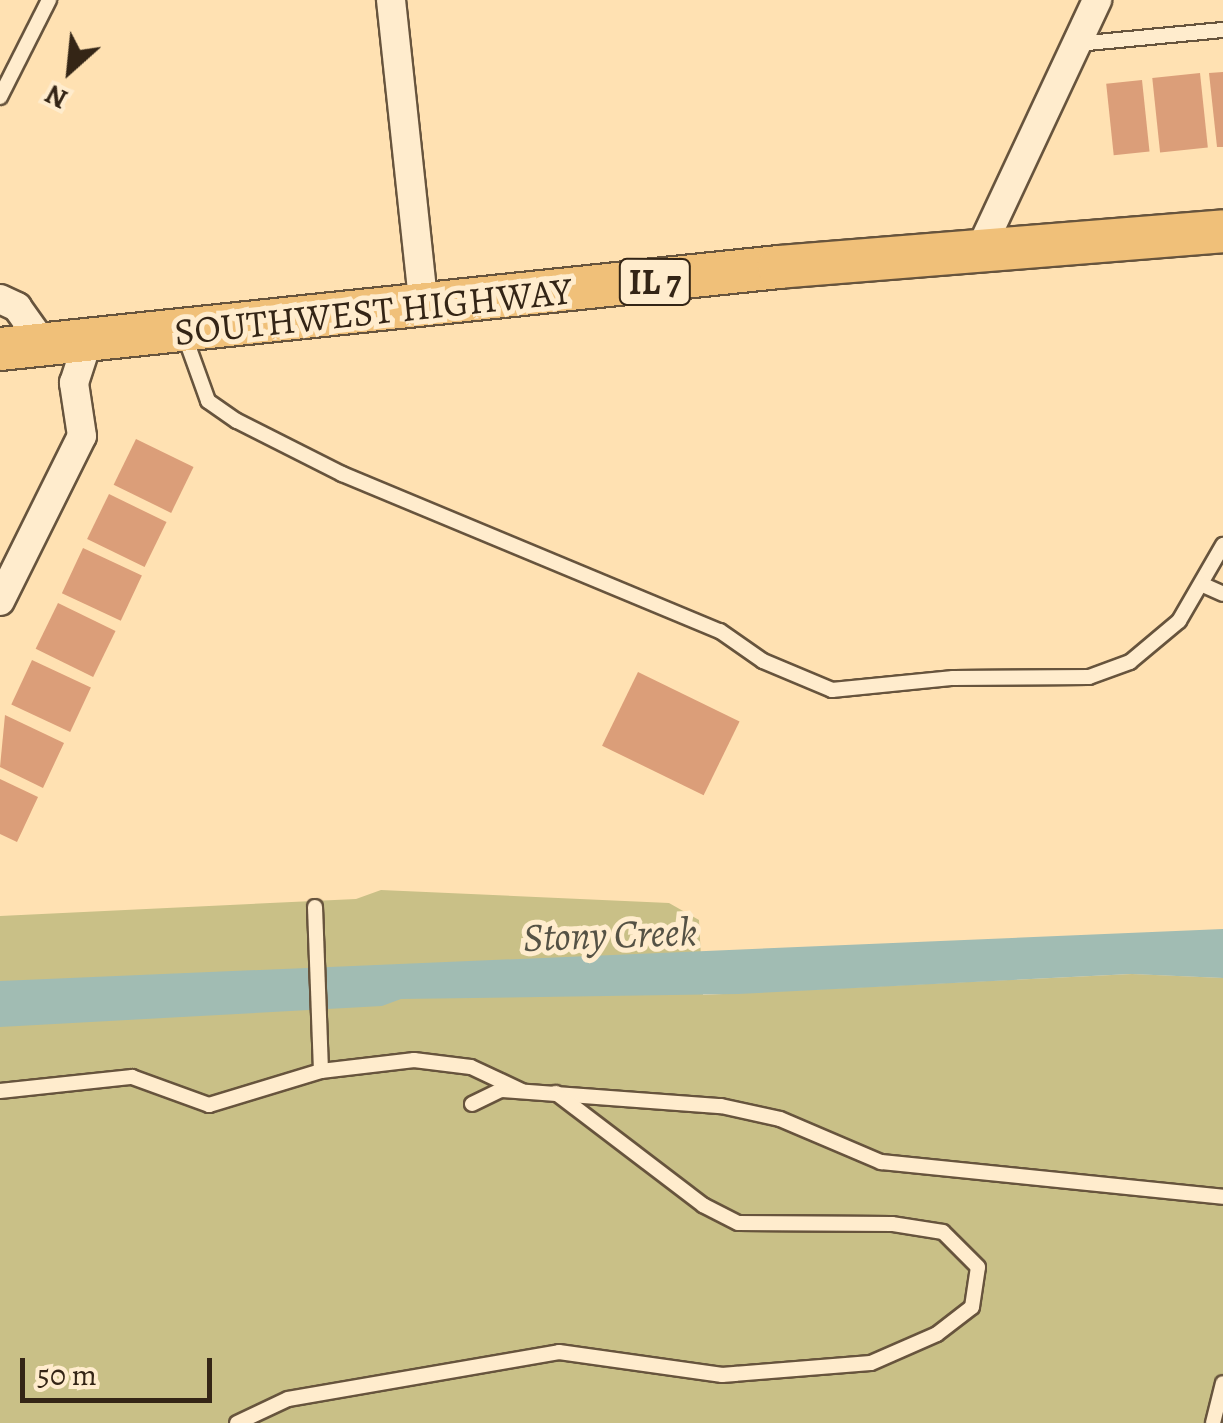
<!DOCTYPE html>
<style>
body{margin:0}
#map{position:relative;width:1223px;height:1423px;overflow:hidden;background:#ffe1b2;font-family:Alegreya,serif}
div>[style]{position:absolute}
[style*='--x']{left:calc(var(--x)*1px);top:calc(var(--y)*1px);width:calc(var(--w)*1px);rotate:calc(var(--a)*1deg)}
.green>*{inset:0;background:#c9c087}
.water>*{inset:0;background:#a1bcb3}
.building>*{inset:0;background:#db9e79;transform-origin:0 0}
.roads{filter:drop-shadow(2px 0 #67543d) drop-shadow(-2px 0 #67543d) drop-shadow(0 2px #67543d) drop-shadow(0 -2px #67543d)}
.service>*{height:14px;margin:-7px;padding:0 7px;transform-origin:7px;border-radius:7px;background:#ffeccd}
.minor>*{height:28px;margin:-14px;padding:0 14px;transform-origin:14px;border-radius:14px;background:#ffeccd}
.primary>*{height:42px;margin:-21px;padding:0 21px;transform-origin:21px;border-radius:21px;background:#f0c079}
span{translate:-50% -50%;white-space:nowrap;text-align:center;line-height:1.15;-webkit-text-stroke:10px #ffeccd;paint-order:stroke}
.shield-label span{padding:2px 8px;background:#ffeccd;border:2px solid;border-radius:8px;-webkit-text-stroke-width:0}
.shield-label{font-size:35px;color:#342516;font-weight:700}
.street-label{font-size:38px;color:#342516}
.water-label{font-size:40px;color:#555245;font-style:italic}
.north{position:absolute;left:20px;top:20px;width:100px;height:100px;-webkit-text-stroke:8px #ffeccd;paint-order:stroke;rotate:207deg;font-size:28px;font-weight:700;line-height:40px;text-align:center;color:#342516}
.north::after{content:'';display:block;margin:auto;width:35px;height:45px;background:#342516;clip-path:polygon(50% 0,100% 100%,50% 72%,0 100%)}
.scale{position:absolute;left:20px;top:1358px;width:192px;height:45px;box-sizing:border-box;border:5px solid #342516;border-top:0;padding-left:12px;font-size:30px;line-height:35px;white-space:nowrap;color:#342516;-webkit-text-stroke:8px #ffeccd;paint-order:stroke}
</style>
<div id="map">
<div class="green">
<i style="clip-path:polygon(381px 890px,669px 903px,699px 920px,703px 995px,1132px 974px,1223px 978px,1223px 1423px,0 1423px,0 916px,356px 899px)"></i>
</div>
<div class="water">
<i style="clip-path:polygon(1223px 929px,1223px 978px,1131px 974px,738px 994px,401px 999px,382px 1006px,0 1027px,0 981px)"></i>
</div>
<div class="building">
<i style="clip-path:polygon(1223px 72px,1223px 147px,1217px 147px,1209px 73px)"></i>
<i style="left:1200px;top:73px;width:75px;height:48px;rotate:84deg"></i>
<i style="left:1142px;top:80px;width:72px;height:36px;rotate:84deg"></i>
<i style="left:136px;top:439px;width:64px;height:51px;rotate:26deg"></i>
<i style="left:109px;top:494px;width:64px;height:50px;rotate:26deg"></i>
<i style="left:83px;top:548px;width:65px;height:50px;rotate:25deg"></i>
<i style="left:58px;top:603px;width:64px;height:51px;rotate:26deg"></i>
<i style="left:32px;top:660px;width:65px;height:49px;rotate:25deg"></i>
<i style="left:638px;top:672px;width:113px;height:82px;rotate:26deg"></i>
<i style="clip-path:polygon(5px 715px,64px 743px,43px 788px,0 767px)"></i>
<i style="clip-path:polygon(0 779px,38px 797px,17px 842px,0 834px)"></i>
</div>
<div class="roads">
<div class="service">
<i style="--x:1077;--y:44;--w:147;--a:-5.5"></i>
<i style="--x:0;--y:97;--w:109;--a:-63.2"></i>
<i style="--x:185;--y:337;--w:68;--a:70.2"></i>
<i style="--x:208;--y:401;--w:35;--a:35"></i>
<i style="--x:237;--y:421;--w:118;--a:26.8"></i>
<i style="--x:342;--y:474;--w:409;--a:22.6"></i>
<i style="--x:720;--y:631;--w:52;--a:34.9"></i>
<i style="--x:763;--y:661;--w:75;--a:22.8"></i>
<i style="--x:832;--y:690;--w:122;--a:-5.7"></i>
<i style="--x:953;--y:678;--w:136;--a:-0.4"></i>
<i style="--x:1089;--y:677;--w:44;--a:-20.1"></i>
<i style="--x:1130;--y:662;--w:64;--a:-39.9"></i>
<i style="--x:1179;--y:621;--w:88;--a:-59.9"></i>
<i style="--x:1201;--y:584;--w:24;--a:24"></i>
<i style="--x:315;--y:907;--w:164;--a:87.9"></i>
<i style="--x:0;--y:1091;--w:133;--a:-6.1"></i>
<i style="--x:132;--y:1077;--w:82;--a:20"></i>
<i style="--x:209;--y:1105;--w:117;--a:-16.9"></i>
<i style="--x:321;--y:1071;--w:94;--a:-6.7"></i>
<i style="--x:414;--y:1060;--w:57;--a:7"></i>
<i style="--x:471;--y:1067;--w:56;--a:25.2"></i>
<i style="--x:472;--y:1104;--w:32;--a:-26"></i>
<i style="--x:501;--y:1090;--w:221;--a:4.2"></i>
<i style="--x:721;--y:1106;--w:60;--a:12.4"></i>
<i style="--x:780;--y:1119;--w:110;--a:23.1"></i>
<i style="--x:881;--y:1162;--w:344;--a:5.8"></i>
<i style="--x:237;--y:1423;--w:56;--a:-25.2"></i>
<i style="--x:288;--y:1399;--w:275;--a:-9.8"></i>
<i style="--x:559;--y:1352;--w:165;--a:8"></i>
<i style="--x:722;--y:1375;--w:149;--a:-4.6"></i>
<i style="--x:871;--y:1363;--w:72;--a:-23.7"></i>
<i style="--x:937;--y:1334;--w:44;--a:-37.6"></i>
<i style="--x:972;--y:1307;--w:40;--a:-81.5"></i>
<i style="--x:978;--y:1267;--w:49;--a:-135"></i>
<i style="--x:943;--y:1232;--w:52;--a:-171.1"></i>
<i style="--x:892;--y:1224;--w:154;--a:-179.6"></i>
<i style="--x:738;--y:1223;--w:39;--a:-153"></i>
<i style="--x:703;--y:1205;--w:185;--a:-142.7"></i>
<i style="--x:1213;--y:1423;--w:41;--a:-76"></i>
</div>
<div class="minor">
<i style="--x:391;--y:0;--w:311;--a:83.9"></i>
<i style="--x:981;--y:248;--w:274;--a:-64.9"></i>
<i style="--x:0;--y:299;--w:19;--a:25"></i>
<i style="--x:17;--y:307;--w:47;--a:54.6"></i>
<i style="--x:0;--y:601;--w:184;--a:-63.6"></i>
<i style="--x:82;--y:436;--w:54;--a:-98.6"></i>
<i style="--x:74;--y:383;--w:45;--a:-72"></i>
</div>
<div class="primary">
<i style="--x:0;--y:349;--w:783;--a:-6.01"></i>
<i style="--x:779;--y:267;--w:445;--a:-4.6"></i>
</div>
</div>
<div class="shield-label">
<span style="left:655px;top:282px">IL 7</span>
</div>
<div class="street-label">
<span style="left:373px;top:312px;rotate:-6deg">SOUTHWEST HIGHWAY</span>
</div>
<div class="water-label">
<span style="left:610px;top:935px;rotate:-2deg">Stony Creek</span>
</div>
<div class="north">N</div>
<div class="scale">50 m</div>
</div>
